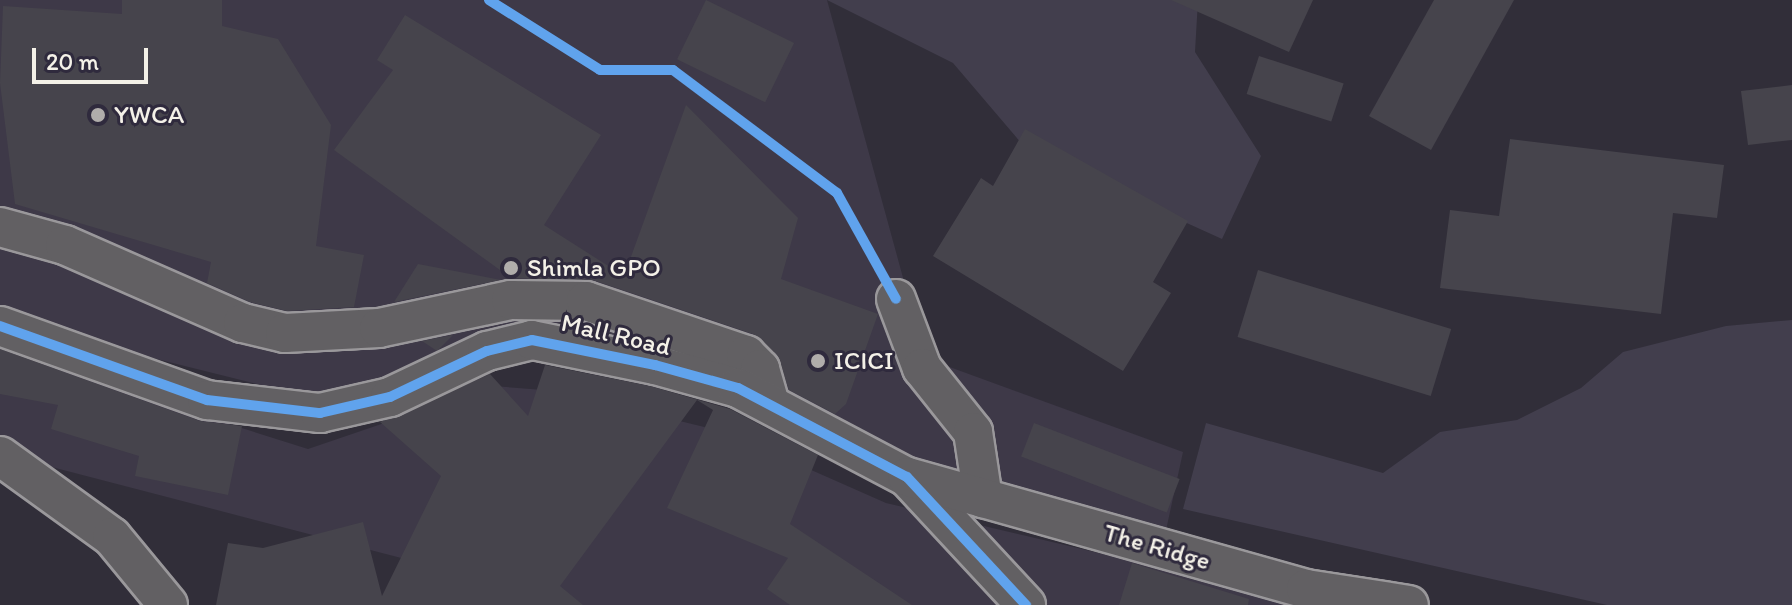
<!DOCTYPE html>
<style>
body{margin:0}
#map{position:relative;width:1792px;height:605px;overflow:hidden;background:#312e39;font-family:Itim,sans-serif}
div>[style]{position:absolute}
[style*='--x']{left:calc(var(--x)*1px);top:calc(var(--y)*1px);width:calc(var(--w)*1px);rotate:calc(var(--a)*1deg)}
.built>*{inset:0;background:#3e3948}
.green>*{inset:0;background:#423e4d}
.building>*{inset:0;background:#46444c;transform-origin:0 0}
.roads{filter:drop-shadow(2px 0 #9a989b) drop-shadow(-2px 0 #9a989b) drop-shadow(0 2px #9a989b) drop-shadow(0 -2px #9a989b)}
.minor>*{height:38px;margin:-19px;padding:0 19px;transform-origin:19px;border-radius:19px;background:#626063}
.cycleway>*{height:10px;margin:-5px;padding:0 5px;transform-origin:5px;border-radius:5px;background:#60a3ed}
.dots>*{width:22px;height:22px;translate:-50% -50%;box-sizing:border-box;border:4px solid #2f2a3d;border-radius:50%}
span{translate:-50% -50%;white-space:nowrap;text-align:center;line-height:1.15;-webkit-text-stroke:6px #2f2a3d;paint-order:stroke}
.poi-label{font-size:26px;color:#f4f1e8}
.left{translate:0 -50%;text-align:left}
.street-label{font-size:26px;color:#f4f1e8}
.scale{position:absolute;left:32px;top:48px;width:116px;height:36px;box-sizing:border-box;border:4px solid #f4f1e8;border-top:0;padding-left:10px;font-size:24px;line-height:28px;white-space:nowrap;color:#f4f1e8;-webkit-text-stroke:6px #2f2a3d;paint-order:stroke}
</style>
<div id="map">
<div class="built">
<i style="clip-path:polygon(0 0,827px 0,925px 358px,1183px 452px,1165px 535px,894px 454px,735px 390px,499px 352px,325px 401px,0 320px)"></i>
<i style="clip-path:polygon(14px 356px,308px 449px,493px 386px,556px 391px,725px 432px,886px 503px,1320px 605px,582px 605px,44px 465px,0 473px,0 359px)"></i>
</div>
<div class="green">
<i style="clip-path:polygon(827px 0,1198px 0,1195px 52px,1261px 156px,1222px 239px,1028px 151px,953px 63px)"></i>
<i style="clip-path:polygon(1792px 320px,1792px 605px,1607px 605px,1183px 509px,1206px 423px,1383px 473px,1440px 432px,1517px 420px,1581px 388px,1623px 352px,1726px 326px)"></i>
</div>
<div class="building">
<i style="clip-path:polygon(122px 0,222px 0,222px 26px,278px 39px,331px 125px,316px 246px,364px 255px,354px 307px,287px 311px,250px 302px,207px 283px,211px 262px,15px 204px,0 83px,3px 6px,122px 14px)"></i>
<i style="left:706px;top:0;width:98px;height:66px;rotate:26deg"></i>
<i style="clip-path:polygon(1171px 0,1313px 0,1289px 52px)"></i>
<i style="clip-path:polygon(1434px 0,1514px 0,1431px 150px,1369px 116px)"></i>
<i style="clip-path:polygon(405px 15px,601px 135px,544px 225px,624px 276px,686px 105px,798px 218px,781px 279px,878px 314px,846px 404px,835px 414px,789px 390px,776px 354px,753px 334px,593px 280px,511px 278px,334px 150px,393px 70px,377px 60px)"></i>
<i style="left:1259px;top:56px;width:89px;height:40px;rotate:18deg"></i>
<i style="clip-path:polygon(1792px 85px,1792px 140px,1748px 145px,1741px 91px)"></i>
<i style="clip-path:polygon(1025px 129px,1188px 221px,1153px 282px,1171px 293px,1123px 371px,933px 256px,981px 178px,993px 186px)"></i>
<i style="clip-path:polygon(1510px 139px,1724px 165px,1717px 218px,1673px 213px,1661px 314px,1440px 288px,1450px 210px,1499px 216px)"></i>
<i style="clip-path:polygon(418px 264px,460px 272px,501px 280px,394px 302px)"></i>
<i style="left:1258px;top:270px;width:202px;height:70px;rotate:17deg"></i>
<i style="clip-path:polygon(557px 323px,582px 323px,618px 335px)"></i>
<i style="clip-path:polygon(453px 335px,437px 351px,422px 341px)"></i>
<i style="clip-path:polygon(0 349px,200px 421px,242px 426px,228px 495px,135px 476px,139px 456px,51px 429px,58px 405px,0 394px)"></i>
<i style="clip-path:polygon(545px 365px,650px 386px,730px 409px,818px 455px,790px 524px,912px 605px,790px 605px,767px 589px,788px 558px,667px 508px,713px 410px,697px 400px,560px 586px,583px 605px,216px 605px,228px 543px,263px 548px,363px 522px,382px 596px,441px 476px,380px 422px,490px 374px,528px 416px)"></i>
<i style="left:1034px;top:423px;width:156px;height:36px;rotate:21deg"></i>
<i style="clip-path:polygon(1132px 563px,1249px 599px,1248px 605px,1119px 605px)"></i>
</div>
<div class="roads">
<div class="minor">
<i style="--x:0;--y:227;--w:67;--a:15.5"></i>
<i style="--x:65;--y:245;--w:194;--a:23.7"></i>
<i style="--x:243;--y:323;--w:43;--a:13.4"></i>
<i style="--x:285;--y:333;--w:94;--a:-3"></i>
<i style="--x:379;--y:328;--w:135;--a:-12"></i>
<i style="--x:511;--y:300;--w:75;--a:0.8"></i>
<i style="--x:586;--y:301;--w:169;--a:18.6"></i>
<i style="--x:746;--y:355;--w:20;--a:45"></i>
<i style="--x:760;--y:369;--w:33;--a:74"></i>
<i style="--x:896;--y:299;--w:74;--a:69.4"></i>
<i style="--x:922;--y:368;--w:82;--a:51.4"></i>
<i style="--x:973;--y:432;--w:67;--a:81.4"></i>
<i style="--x:0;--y:326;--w:220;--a:19.7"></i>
<i style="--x:207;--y:400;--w:114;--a:6.6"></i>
<i style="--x:320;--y:413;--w:72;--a:-12.9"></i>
<i style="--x:390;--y:397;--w:107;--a:-25.4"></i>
<i style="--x:487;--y:351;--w:46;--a:-13.7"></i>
<i style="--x:532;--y:340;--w:126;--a:11.5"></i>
<i style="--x:655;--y:365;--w:86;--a:15.5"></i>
<i style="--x:738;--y:388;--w:191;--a:27.8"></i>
<i style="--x:907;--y:477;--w:175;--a:47.1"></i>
<i style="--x:0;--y:456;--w:138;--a:35.9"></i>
<i style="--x:112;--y:537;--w:88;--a:50.5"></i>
<i style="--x:908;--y:477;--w:413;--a:15.7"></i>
<i style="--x:1306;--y:589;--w:104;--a:8.8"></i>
</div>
</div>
<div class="cycleway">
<i style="--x:489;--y:0;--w:131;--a:32.2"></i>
<i style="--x:600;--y:70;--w:73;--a:0"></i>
<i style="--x:673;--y:70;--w:205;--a:36.9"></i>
<i style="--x:837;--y:193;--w:121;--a:60.9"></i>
<i style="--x:0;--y:326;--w:220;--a:19.7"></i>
<i style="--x:207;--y:400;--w:114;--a:6.6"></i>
<i style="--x:320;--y:413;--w:72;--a:-12.9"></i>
<i style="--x:390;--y:397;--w:107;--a:-25.4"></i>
<i style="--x:487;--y:351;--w:46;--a:-13.7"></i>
<i style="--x:532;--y:340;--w:126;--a:11.5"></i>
<i style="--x:655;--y:365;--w:86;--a:15.5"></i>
<i style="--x:738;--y:388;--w:191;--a:27.8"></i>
<i style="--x:907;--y:477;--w:175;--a:47.1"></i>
</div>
<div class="dots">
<i style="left:98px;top:115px;background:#b0adab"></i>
<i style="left:511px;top:268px;background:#b0adab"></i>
<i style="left:818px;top:361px;background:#b0adab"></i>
</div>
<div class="poi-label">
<span class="left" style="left:114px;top:115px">YWCA</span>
<span class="left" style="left:527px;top:268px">Shimla GPO</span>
<span class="left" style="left:834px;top:361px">ICICI</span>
</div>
<div class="street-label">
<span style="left:616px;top:335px;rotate:13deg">Mall Road</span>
<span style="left:1157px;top:547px;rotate:16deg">The Ridge</span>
</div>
<div class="scale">20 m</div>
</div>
